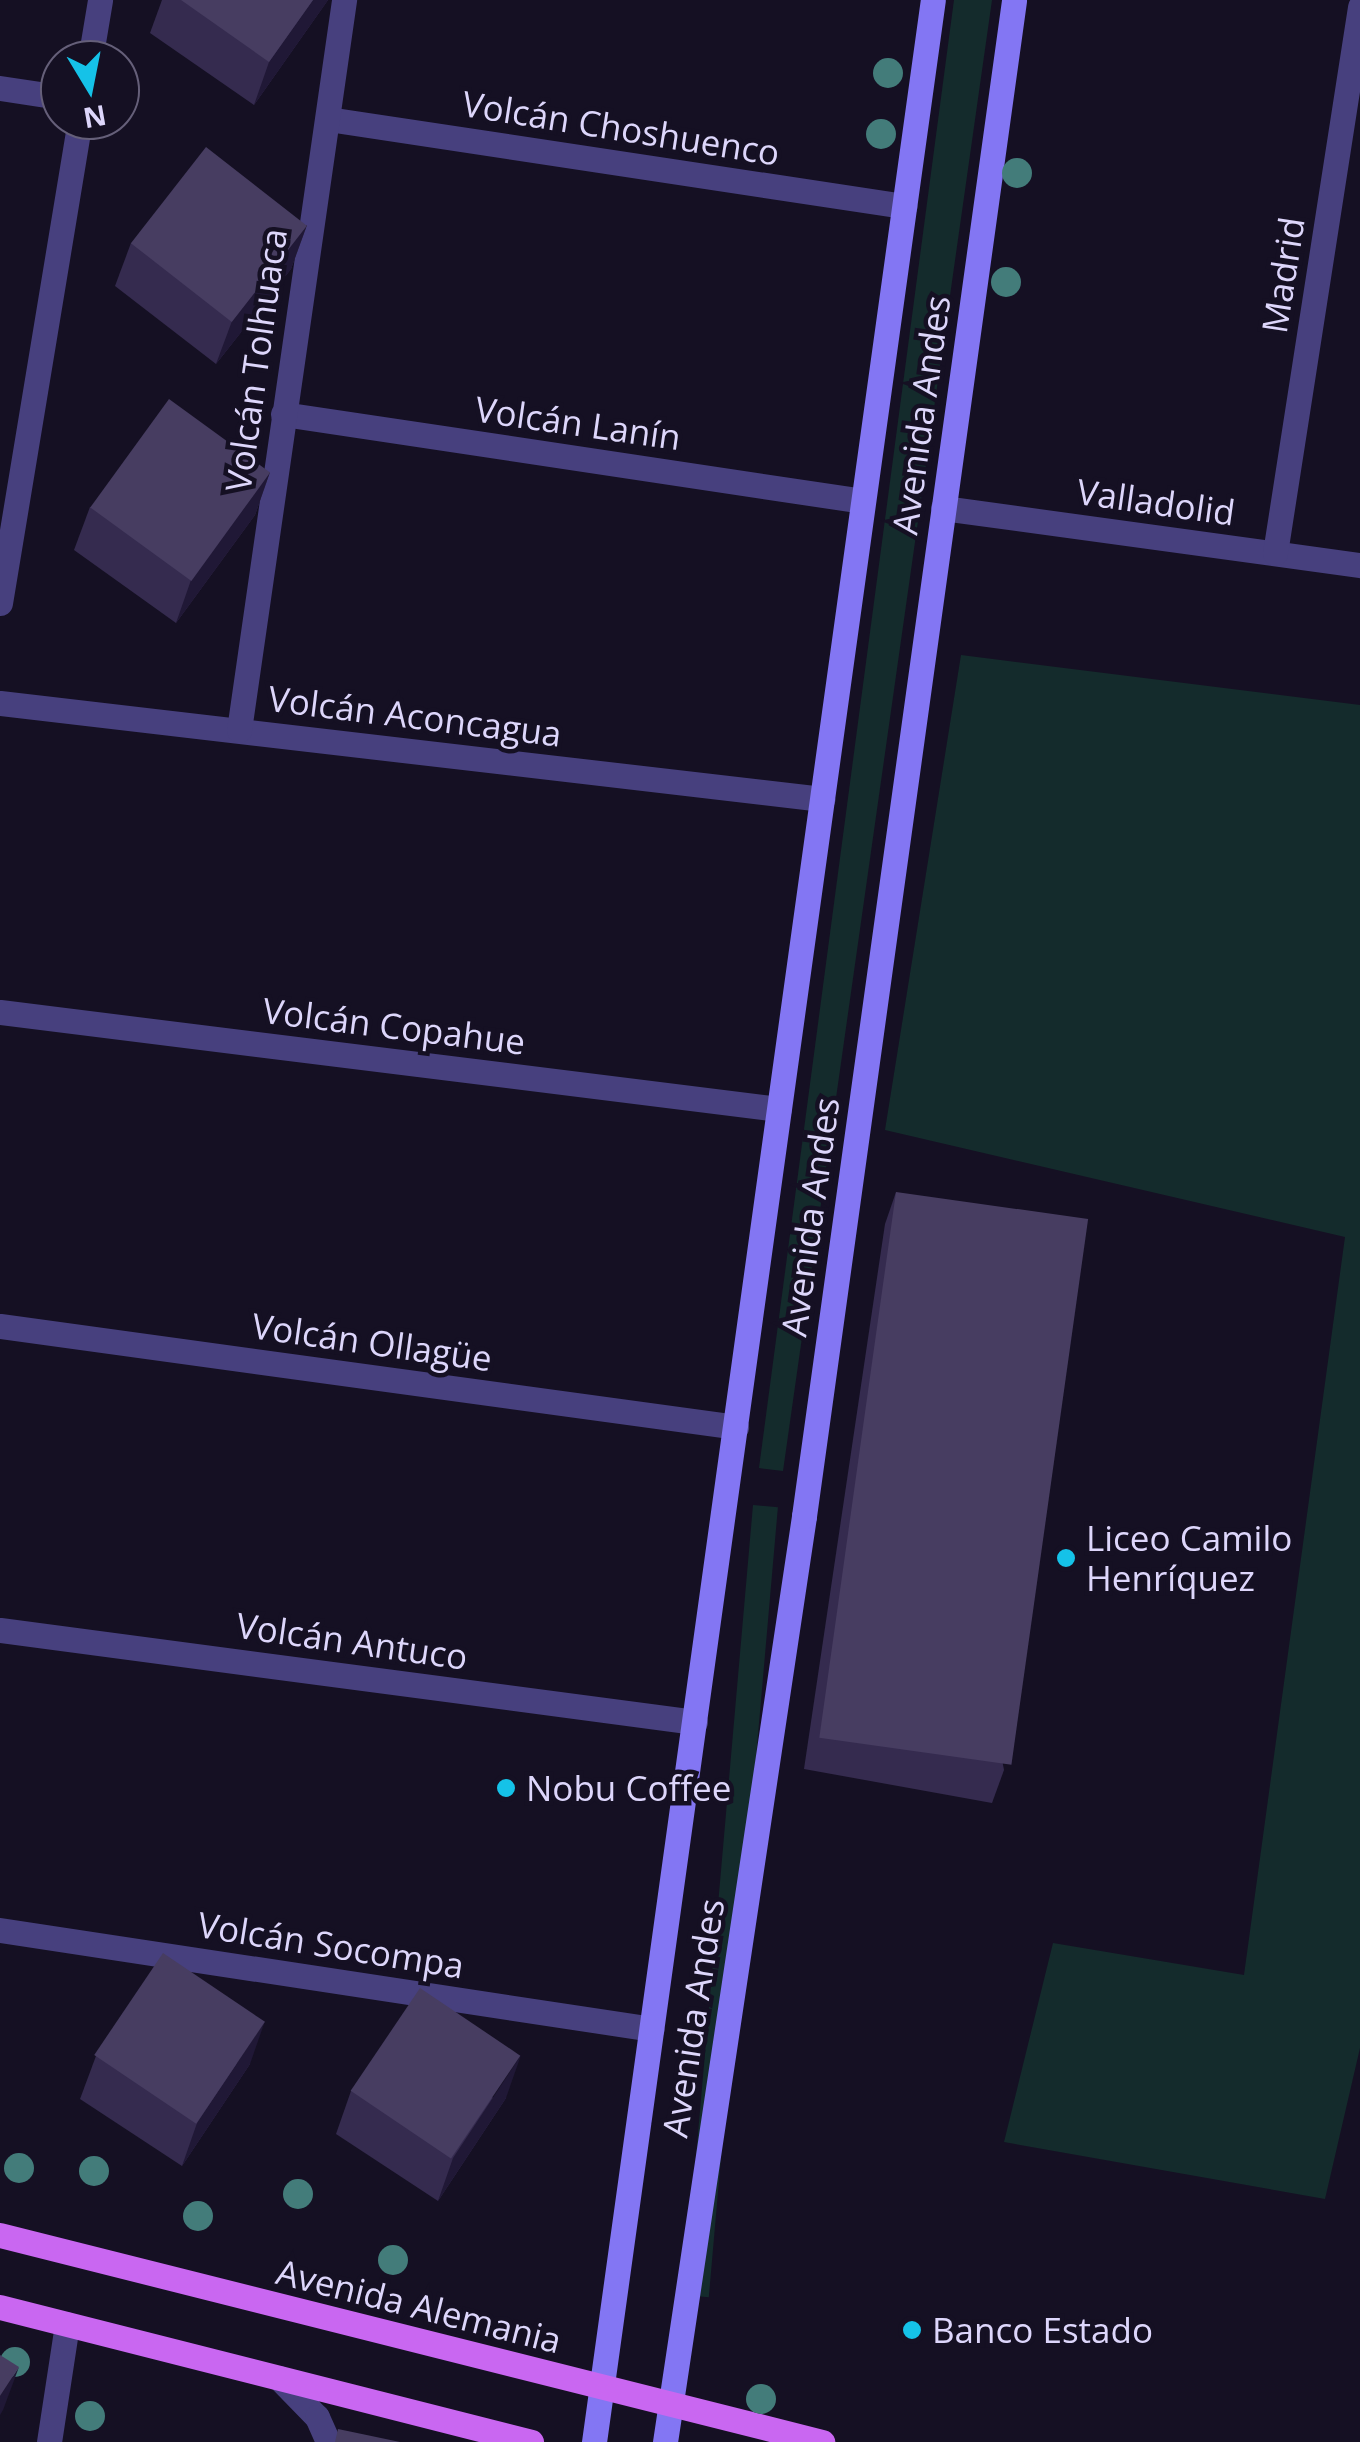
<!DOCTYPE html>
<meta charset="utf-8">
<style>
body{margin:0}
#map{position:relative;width:1360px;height:2442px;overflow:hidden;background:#151023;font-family:"Open Sans",sans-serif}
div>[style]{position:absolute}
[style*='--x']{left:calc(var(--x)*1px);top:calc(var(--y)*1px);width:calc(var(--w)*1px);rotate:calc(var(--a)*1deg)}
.green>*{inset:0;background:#142b2c;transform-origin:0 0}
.service>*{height:25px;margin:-12.5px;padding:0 12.5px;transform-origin:12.5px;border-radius:12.5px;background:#47407e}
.minor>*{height:25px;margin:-12.5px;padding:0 12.5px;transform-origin:12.5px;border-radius:12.5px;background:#47407e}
.secondary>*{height:25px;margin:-12.5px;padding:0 12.5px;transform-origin:12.5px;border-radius:12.5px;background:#8376f3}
.primary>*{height:25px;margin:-12.5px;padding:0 12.5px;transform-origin:12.5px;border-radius:12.5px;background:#c967f1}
.trees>*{width:30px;height:30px;margin:-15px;border-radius:50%;background:#437c7a}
.wall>*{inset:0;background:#352b4f}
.shaded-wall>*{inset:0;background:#201836}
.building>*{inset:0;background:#473d61;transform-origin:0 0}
.dots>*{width:28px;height:28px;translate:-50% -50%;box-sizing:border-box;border:5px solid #151023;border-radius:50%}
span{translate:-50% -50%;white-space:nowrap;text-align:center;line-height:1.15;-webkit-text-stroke:9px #151023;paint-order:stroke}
.street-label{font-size:35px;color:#ddd6fb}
.poi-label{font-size:35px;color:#ddd6fb}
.left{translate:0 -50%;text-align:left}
.north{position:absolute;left:40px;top:40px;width:100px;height:100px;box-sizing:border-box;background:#151023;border:2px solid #655f79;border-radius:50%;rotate:170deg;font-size:28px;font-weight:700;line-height:40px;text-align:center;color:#ddd6fb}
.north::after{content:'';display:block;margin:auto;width:35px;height:45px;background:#15c2e8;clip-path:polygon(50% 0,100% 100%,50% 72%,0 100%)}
</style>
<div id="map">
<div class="green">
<i style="clip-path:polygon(954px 0,992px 0,783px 1471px,759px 1468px)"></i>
<i style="clip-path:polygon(961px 655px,1360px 705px,1360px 2048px,1325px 2199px,1004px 2142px,1053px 1943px,1244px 1975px,1345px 1237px,885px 1130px)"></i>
<i style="left:753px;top:1505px;width:25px;height:793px;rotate:5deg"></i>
</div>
<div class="service">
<i style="--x:279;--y:2378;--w:54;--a:45.7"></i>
<i style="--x:317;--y:2417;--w:27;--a:66"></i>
</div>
<div class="minor">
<i style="--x:90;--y:60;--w:61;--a:-80.5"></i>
<i style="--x:0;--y:88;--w:61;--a:8.5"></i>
<i style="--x:328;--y:119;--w:583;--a:8.59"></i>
<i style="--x:283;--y:414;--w:586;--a:8.53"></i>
<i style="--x:943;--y:508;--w:421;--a:7.8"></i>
<i style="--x:1275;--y:553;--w:553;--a:-81.15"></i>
<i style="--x:0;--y:603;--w:490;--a:-80.6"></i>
<i style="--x:0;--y:703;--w:828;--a:6.66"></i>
<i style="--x:239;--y:730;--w:738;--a:-81.81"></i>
<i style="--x:0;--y:1012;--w:785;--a:7.1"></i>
<i style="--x:0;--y:1326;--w:743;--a:7.81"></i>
<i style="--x:0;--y:1630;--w:701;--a:7.54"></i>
<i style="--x:0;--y:1930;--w:659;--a:8.63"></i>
<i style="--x:49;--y:2442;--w:119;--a:-81.3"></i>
</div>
<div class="secondary">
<i style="--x:594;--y:2442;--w:2465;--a:-82.1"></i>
<i style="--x:665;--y:2442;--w:936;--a:-81.46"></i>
<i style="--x:804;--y:1516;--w:1530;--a:-82.11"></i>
</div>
<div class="primary">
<i style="--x:0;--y:2235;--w:848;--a:14.13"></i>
<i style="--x:0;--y:2307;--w:548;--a:14.26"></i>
</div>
<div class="trees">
<i style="left:888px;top:73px"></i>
<i style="left:881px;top:134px"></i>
<i style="left:1017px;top:173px"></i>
<i style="left:1006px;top:282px"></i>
<i style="left:19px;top:2168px"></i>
<i style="left:94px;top:2171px"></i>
<i style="left:298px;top:2194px"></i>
<i style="left:198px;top:2216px"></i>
<i style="left:393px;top:2260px"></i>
<i style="left:15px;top:2362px"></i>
<i style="left:761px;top:2399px"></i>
<i style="left:90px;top:2416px"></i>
</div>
<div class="wall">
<i style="clip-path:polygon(162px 0,328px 0,254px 105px,150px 33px)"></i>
<i style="clip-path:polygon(307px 225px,291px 269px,216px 364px,115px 286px,131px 243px)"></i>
<i style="clip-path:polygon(270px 472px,255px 515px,176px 623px,74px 550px,90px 507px)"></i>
<i style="clip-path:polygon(896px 1192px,1004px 1770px,992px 1803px,804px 1769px,885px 1224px)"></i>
<i style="clip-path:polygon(96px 2056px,250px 2064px,182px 2166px,80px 2099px)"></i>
<i style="clip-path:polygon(351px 2091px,506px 2098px,438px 2201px,336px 2134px)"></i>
</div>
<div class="shaded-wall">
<i style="clip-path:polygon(313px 0,328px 0,254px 105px,269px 62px)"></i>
<i style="clip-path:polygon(307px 225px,291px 269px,216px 364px,232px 321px)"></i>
<i style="clip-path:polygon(270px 472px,255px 515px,176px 623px,191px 580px)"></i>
<i style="clip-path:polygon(265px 2021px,250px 2064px,182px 2166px,197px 2123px)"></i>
<i style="clip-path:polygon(521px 2055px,506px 2098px,438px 2201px,453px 2158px)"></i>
<i style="clip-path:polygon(19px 2367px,3px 2410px,0 2415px,0 2396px)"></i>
</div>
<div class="building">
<i style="clip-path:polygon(181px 0,313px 0,269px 62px)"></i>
<i style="left:206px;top:147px;width:128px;height:122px;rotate:38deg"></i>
<i style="left:169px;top:399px;width:125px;height:134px;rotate:36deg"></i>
<i style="left:896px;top:1192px;width:194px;height:551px;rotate:8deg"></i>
<i style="left:163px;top:1953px;width:123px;height:123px;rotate:34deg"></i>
<i style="left:420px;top:1988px;width:121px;height:124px;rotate:34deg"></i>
<i style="clip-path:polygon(0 2355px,19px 2367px,0 2396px)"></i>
<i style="clip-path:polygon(338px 2429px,400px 2442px,335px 2442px)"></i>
</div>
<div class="dots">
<i style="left:1066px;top:1558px;background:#15c2e8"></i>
<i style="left:506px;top:1788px;background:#15c2e8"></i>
<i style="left:912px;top:2330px;background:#15c2e8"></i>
</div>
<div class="street-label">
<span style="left:621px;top:128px;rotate:9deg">Volcán Choshuenco</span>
<span style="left:1283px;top:275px;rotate:-81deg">Madrid</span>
<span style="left:256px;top:360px;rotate:-82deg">Volcán Tolhuaca</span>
<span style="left:921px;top:415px;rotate:-82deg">Avenida Andes</span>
<span style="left:578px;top:423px;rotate:8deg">Volcán Lanín</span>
<span style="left:1156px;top:502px;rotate:8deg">Valladolid</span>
<span style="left:415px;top:716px;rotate:7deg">Volcán Aconcagua</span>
<span style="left:394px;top:1026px;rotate:7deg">Volcán Copahue</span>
<span style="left:810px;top:1217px;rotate:-82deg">Avenida Andes</span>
<span style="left:372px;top:1342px;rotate:8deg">Volcán Ollagüe</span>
<span style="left:352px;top:1641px;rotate:8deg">Volcán Antuco</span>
<span style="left:331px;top:1945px;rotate:9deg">Volcán Socompa</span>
<span style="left:693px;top:2018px;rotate:-81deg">Avenida Andes</span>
<span style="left:419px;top:2306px;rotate:14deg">Avenida Alemania</span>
</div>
<div class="poi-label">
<span class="left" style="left:1086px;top:1558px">Liceo Camilo<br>Henríquez</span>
<span class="left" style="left:526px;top:1788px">Nobu Coffee</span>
<span class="left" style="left:932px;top:2330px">Banco Estado</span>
</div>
<div class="north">N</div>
</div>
